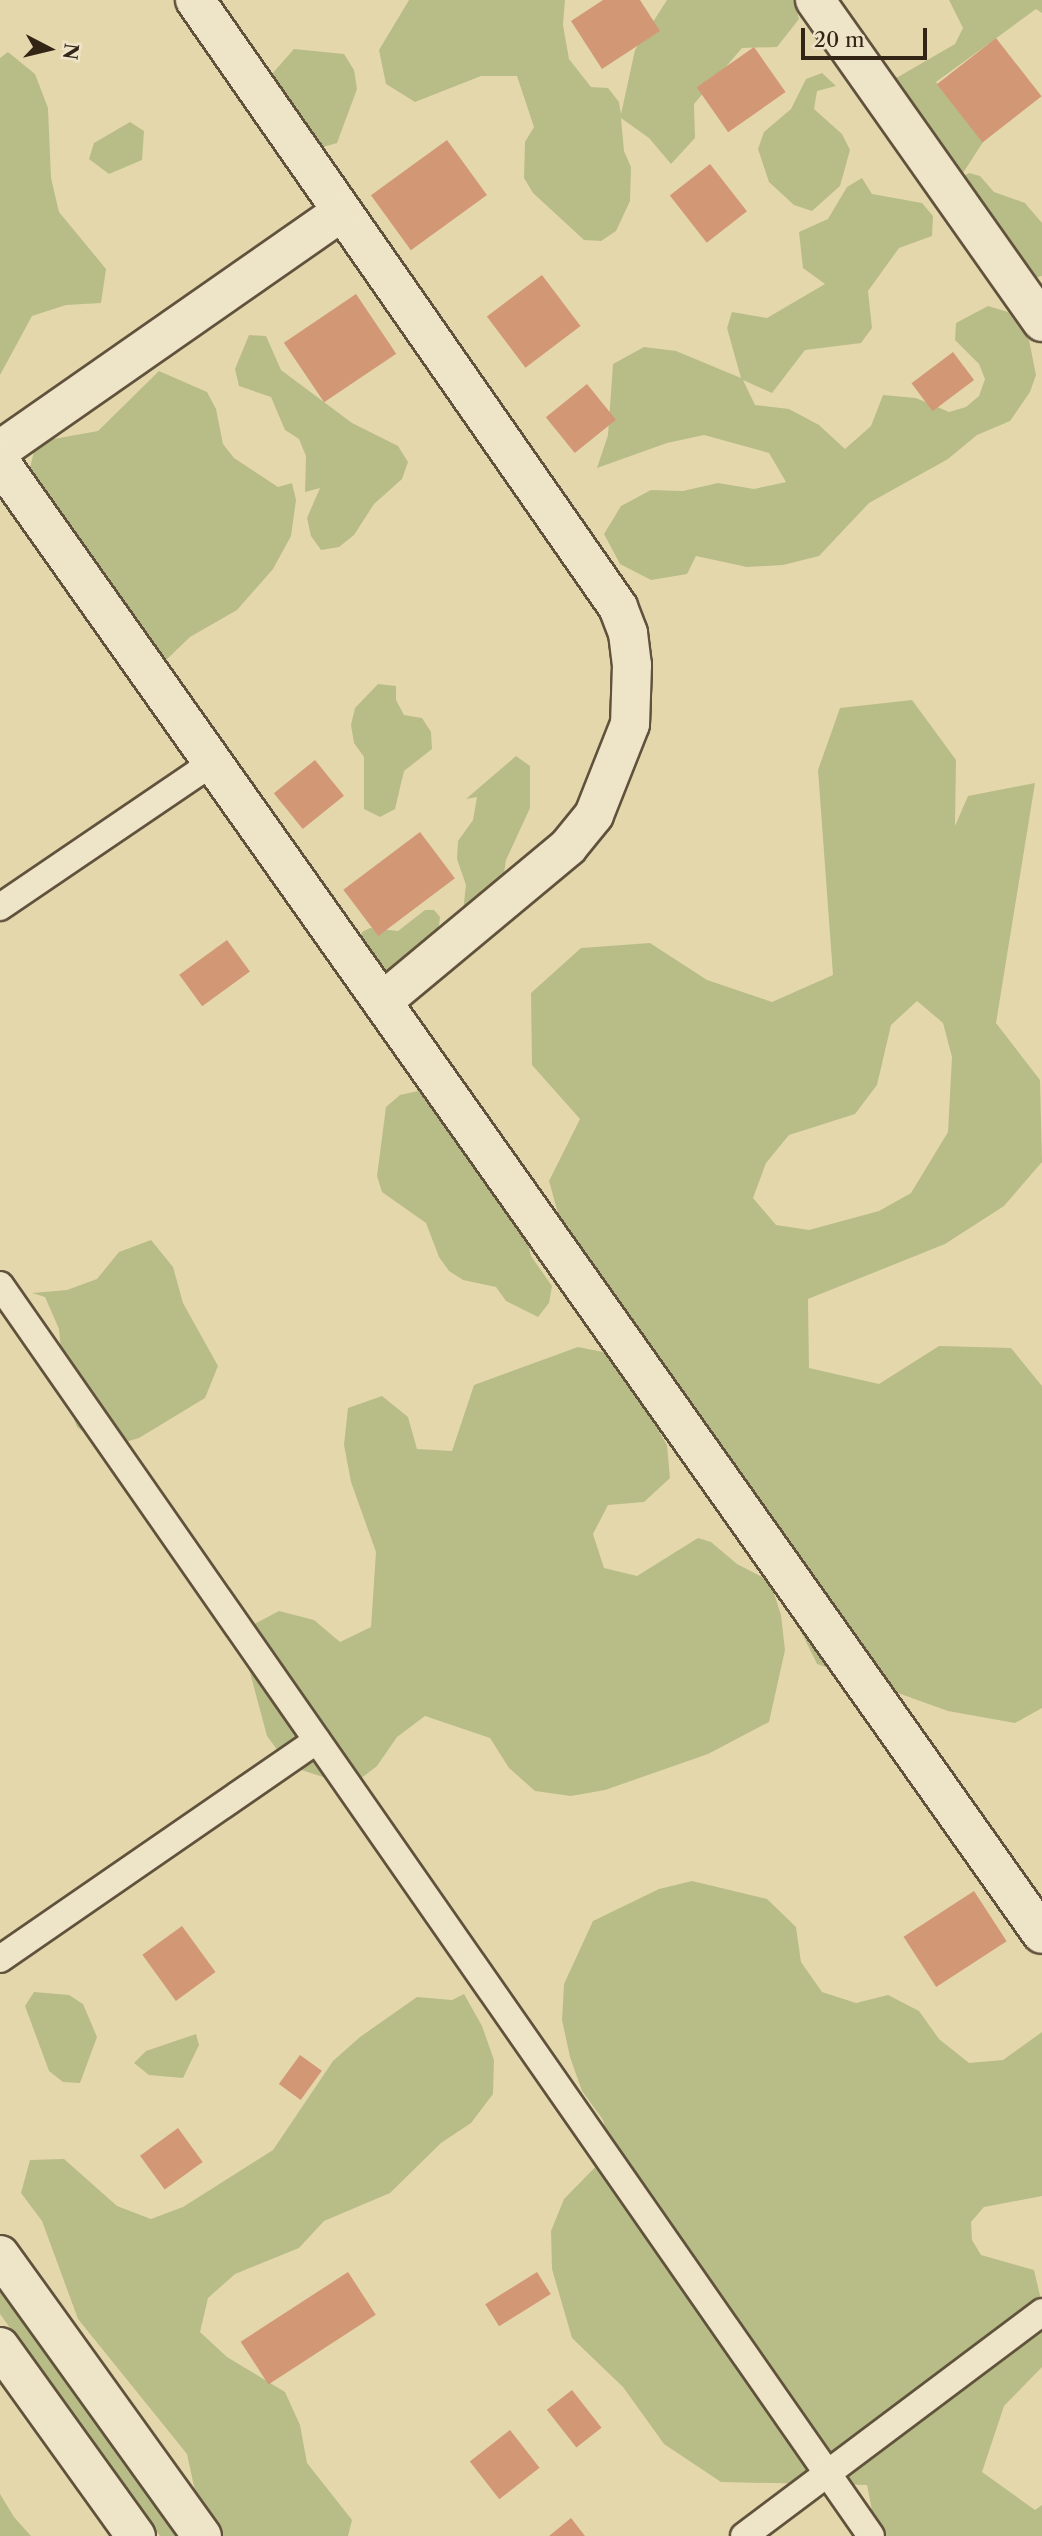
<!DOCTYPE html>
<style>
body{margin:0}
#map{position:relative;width:1042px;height:2536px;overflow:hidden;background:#e5d7ac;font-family:"Libre Caslon Text",serif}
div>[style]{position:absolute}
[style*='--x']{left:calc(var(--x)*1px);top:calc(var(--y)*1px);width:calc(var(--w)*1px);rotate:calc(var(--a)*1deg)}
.green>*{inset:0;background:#b8bd87}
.building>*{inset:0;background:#d29876;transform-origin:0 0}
.roads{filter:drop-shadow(2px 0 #60523c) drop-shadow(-2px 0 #60523c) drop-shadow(0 2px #60523c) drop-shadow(0 -2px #60523c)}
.service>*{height:26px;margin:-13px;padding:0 13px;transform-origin:13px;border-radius:13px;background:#eee5c9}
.minor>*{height:38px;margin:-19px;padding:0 19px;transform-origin:19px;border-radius:19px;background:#eee5c9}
span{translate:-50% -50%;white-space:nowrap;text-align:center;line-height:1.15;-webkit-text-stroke:7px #eee5c9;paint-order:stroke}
.north{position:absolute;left:14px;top:14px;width:70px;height:70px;-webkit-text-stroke:5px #eee5c9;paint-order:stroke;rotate:97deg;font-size:19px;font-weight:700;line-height:28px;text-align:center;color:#332516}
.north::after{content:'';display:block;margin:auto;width:24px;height:32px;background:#332516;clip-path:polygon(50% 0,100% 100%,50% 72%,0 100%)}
.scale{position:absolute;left:801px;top:28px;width:126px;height:32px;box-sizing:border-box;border:4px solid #332516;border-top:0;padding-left:9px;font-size:21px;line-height:24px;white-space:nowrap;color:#332516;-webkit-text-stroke:5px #eee5c9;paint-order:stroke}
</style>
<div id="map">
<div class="green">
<i style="clip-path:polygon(409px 0,565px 0,563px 25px,569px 59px,591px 87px,608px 88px,619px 102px,621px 114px,635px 50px,667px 0,794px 0,799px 19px,777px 47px,742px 48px,694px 104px,695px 138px,671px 164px,649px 138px,621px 118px,624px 151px,631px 167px,630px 201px,616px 231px,601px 241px,584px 240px,533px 193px,524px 178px,525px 142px,534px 127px,517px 76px,481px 76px,415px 102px,386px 84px,379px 50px)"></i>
<i style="clip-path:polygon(949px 0,1042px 0,1042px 13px,1036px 9px,936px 82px,985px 139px,963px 173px,951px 183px,884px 78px,898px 77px,955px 44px,963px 28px)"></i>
<i style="clip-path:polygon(294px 49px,344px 54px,354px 70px,357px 89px,337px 143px,309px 151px,271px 75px)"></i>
<i style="clip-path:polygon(8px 52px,35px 74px,48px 108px,51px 178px,59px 212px,106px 269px,101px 303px,66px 305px,32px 316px,0 375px,0 58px)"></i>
<i style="clip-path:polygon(822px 73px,836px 86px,817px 91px,814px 109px,842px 134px,850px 150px,840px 186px,812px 211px,794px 205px,769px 182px,758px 149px,764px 132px,791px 109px,806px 79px)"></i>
<i style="clip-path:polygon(130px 122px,144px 131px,142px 160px,109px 174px,89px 159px,94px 143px)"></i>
<i style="clip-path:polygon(969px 173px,980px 176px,994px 192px,1025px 203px,1042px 223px,1042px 276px,1022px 281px,962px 177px)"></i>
<i style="clip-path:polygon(862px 178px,872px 194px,922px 203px,933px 216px,932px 236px,899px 248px,868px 291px,872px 328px,861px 343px,805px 350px,772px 393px,743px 380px,755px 405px,789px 409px,819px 425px,845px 449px,871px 426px,883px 395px,916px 398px,949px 412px,966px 407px,979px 396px,985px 379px,979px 364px,955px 340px,956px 323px,988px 306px,1008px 312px,1029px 340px,1036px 375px,1030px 392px,1010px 421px,977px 435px,948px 459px,869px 503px,819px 556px,783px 565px,747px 567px,696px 556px,687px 574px,651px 580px,620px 564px,604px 534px,621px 506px,651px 490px,683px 491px,718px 483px,754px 489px,786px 482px,769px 453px,704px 435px,667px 443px,597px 468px,608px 435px,613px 364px,644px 347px,676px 351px,741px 378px,727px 328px,732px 312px,767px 318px,825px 284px,803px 268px,799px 232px,828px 219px,847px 187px)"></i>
<i style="clip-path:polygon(249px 335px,266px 336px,281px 370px,352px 423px,398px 446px,408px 462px,402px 479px,374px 504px,354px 535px,339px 547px,321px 550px,311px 536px,307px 518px,320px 488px,305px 492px,306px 456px,299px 439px,285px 430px,271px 397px,239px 386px,235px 369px)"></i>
<i style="clip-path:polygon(159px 371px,207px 392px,216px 409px,223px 444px,234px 458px,278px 487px,292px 483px,296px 500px,291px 536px,273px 569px,237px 610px,190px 637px,163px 663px,31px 484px,30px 468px,34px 451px,48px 440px,98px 431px)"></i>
<i style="clip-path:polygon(378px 684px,396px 686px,396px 700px,404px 715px,422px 718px,431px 732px,432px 749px,404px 771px,395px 809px,380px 817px,364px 809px,364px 757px,354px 743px,351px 725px,355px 708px)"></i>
<i style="clip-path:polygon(evenodd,912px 700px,956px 760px,955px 826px,968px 796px,1035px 783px,996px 1023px,1040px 1080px,1042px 1162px,1004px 1206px,945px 1244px,808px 1299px,809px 1368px,879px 1384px,939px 1346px,1011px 1348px,1042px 1386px,1042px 1708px,1015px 1723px,948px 1711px,817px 1664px,727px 1482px,568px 1249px,549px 1181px,580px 1119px,532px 1065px,531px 993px,581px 948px,650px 943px,707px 980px,772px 1002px,833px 975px,818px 770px,840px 708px,912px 700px,917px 1001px,943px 1023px,952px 1057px,948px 1132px,911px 1193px,879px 1211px,809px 1230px,776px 1225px,753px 1198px,766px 1163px,789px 1135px,855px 1114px,877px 1085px,891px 1025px,917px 1001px)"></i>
<i style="clip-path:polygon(516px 756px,530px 766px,530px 808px,506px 860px,503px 879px,463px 911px,466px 885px,457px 859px,458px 841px,473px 820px,477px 797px,466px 799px)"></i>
<i style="clip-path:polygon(425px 910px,434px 910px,440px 917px,439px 926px,413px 978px,371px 965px,360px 940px,362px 932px,370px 928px,398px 931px)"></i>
<i style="clip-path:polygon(418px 1091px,433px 1100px,477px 1173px,497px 1179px,519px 1204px,531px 1256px,552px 1286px,549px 1303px,538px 1317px,506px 1301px,496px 1287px,463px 1280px,449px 1271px,439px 1257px,426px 1223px,382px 1192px,377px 1176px,386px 1107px,400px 1095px)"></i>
<i style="clip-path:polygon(151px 1240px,173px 1267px,183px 1303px,218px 1366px,205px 1398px,139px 1438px,105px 1448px,77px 1427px,65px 1395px,59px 1329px,45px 1297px,32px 1293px,67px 1290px,97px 1279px,119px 1252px)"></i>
<i style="clip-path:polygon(578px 1347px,613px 1354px,667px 1445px,670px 1478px,644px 1502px,608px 1505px,593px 1534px,604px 1568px,637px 1576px,698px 1538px,711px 1542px,737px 1564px,770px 1581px,781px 1615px,785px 1650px,769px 1722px,708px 1754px,605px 1790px,571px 1796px,535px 1791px,509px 1768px,490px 1738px,425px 1716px,397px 1737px,377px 1766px,351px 1786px,289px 1766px,267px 1736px,248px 1665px,245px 1629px,279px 1611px,314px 1620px,340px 1642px,371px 1627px,376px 1552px,351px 1482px,344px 1445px,348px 1408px,382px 1396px,408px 1417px,417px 1449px,452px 1451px,474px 1385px)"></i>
<i style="clip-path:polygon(692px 1881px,767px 1899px,796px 1927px,801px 1962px,822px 1992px,856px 2003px,888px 1995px,919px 2011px,939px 2039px,969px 2063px,1003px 2060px,1042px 2032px,1042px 2196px,984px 2207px,971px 2222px,972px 2240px,981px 2255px,1034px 2270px,1042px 2304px,1042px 2367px,1004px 2406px,982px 2472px,1035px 2510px,1042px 2505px,1042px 2536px,877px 2536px,867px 2485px,721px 2482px,664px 2444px,623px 2387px,572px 2338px,552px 2269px,551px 2231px,564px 2199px,611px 2151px,603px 2120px,582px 2091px,570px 2057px,562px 2020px,564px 1984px,593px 1921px,659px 1889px)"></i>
<i style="clip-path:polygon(34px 1992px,69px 1995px,83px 2004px,97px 2037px,80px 2083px,63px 2082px,49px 2071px,25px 2006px)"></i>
<i style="clip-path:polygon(464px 1994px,482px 2026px,494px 2060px,493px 2094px,471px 2123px,441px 2143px,390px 2193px,324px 2221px,299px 2248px,235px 2274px,208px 2298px,200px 2332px,227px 2357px,285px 2392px,300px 2425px,307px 2463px,352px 2520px,348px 2536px,223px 2536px,195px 2491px,187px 2454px,78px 2319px,42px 2221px,21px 2193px,30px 2160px,64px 2159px,117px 2206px,151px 2219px,183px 2207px,273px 2150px,333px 2061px,360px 2037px,417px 1997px,452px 2000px)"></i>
<i style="clip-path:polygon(196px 2034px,199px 2045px,183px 2078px,149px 2075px,134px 2063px,146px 2051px)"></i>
<i style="clip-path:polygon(0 2286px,179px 2536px,160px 2536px,0 2314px)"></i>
<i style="clip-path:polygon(0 2494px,14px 2517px,31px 2536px,0 2536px)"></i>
</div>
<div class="building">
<i style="clip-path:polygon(603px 0,640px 0,660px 31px,602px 69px,571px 21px)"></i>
<i style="left:996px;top:38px;width:74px;height:75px;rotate:52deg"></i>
<i style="left:754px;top:47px;width:55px;height:70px;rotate:55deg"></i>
<i style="left:447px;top:140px;width:68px;height:94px;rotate:54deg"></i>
<i style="left:710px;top:164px;width:60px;height:51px;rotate:52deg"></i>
<i style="left:542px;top:275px;width:64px;height:69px;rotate:53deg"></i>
<i style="left:356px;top:294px;width:72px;height:87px;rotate:56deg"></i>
<i style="left:953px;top:352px;width:35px;height:52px;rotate:53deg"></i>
<i style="left:587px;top:384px;width:46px;height:53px;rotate:51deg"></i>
<i style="left:315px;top:760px;width:46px;height:53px;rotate:51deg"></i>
<i style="left:420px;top:832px;width:58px;height:96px;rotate:53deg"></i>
<i style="left:227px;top:940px;width:39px;height:59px;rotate:54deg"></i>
<i style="left:974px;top:1891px;width:60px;height:84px;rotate:57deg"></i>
<i style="left:182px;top:1926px;width:57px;height:49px;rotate:54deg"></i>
<i style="left:300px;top:2055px;width:27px;height:36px;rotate:36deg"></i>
<i style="left:178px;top:2128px;width:42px;height:47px;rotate:54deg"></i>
<i style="left:348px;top:2272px;width:51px;height:128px;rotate:57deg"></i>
<i style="left:537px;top:2272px;width:26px;height:61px;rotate:58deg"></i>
<i style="left:572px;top:2390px;width:48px;height:32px;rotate:52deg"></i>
<i style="left:510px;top:2430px;width:48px;height:51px;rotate:52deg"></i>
<i style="clip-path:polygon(571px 2518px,585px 2536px,549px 2536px)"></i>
</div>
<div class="roads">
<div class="service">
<i style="--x:0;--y:907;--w:258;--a:-34.2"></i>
<i style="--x:0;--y:1285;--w:1524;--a:55.15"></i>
<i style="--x:0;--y:1959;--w:385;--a:-34.6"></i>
<i style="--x:744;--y:2536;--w:373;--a:-36.9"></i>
</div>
<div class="minor">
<i style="--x:195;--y:0;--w:740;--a:55.13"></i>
<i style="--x:618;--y:607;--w:28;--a:69"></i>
<i style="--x:628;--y:633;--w:32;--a:83"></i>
<i style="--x:632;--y:665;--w:59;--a:91.9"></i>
<i style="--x:630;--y:724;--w:98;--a:111.6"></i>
<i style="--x:594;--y:815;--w:41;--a:129.1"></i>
<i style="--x:568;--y:847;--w:241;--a:140.2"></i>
<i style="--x:815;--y:0;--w:394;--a:54.8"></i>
<i style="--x:0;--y:450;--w:417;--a:-34.9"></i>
<i style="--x:0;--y:462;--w:1803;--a:54.71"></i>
<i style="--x:0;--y:2255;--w:346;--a:54.3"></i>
<i style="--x:0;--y:2347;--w:233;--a:54.3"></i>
</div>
</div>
<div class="north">N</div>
<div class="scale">20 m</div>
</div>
